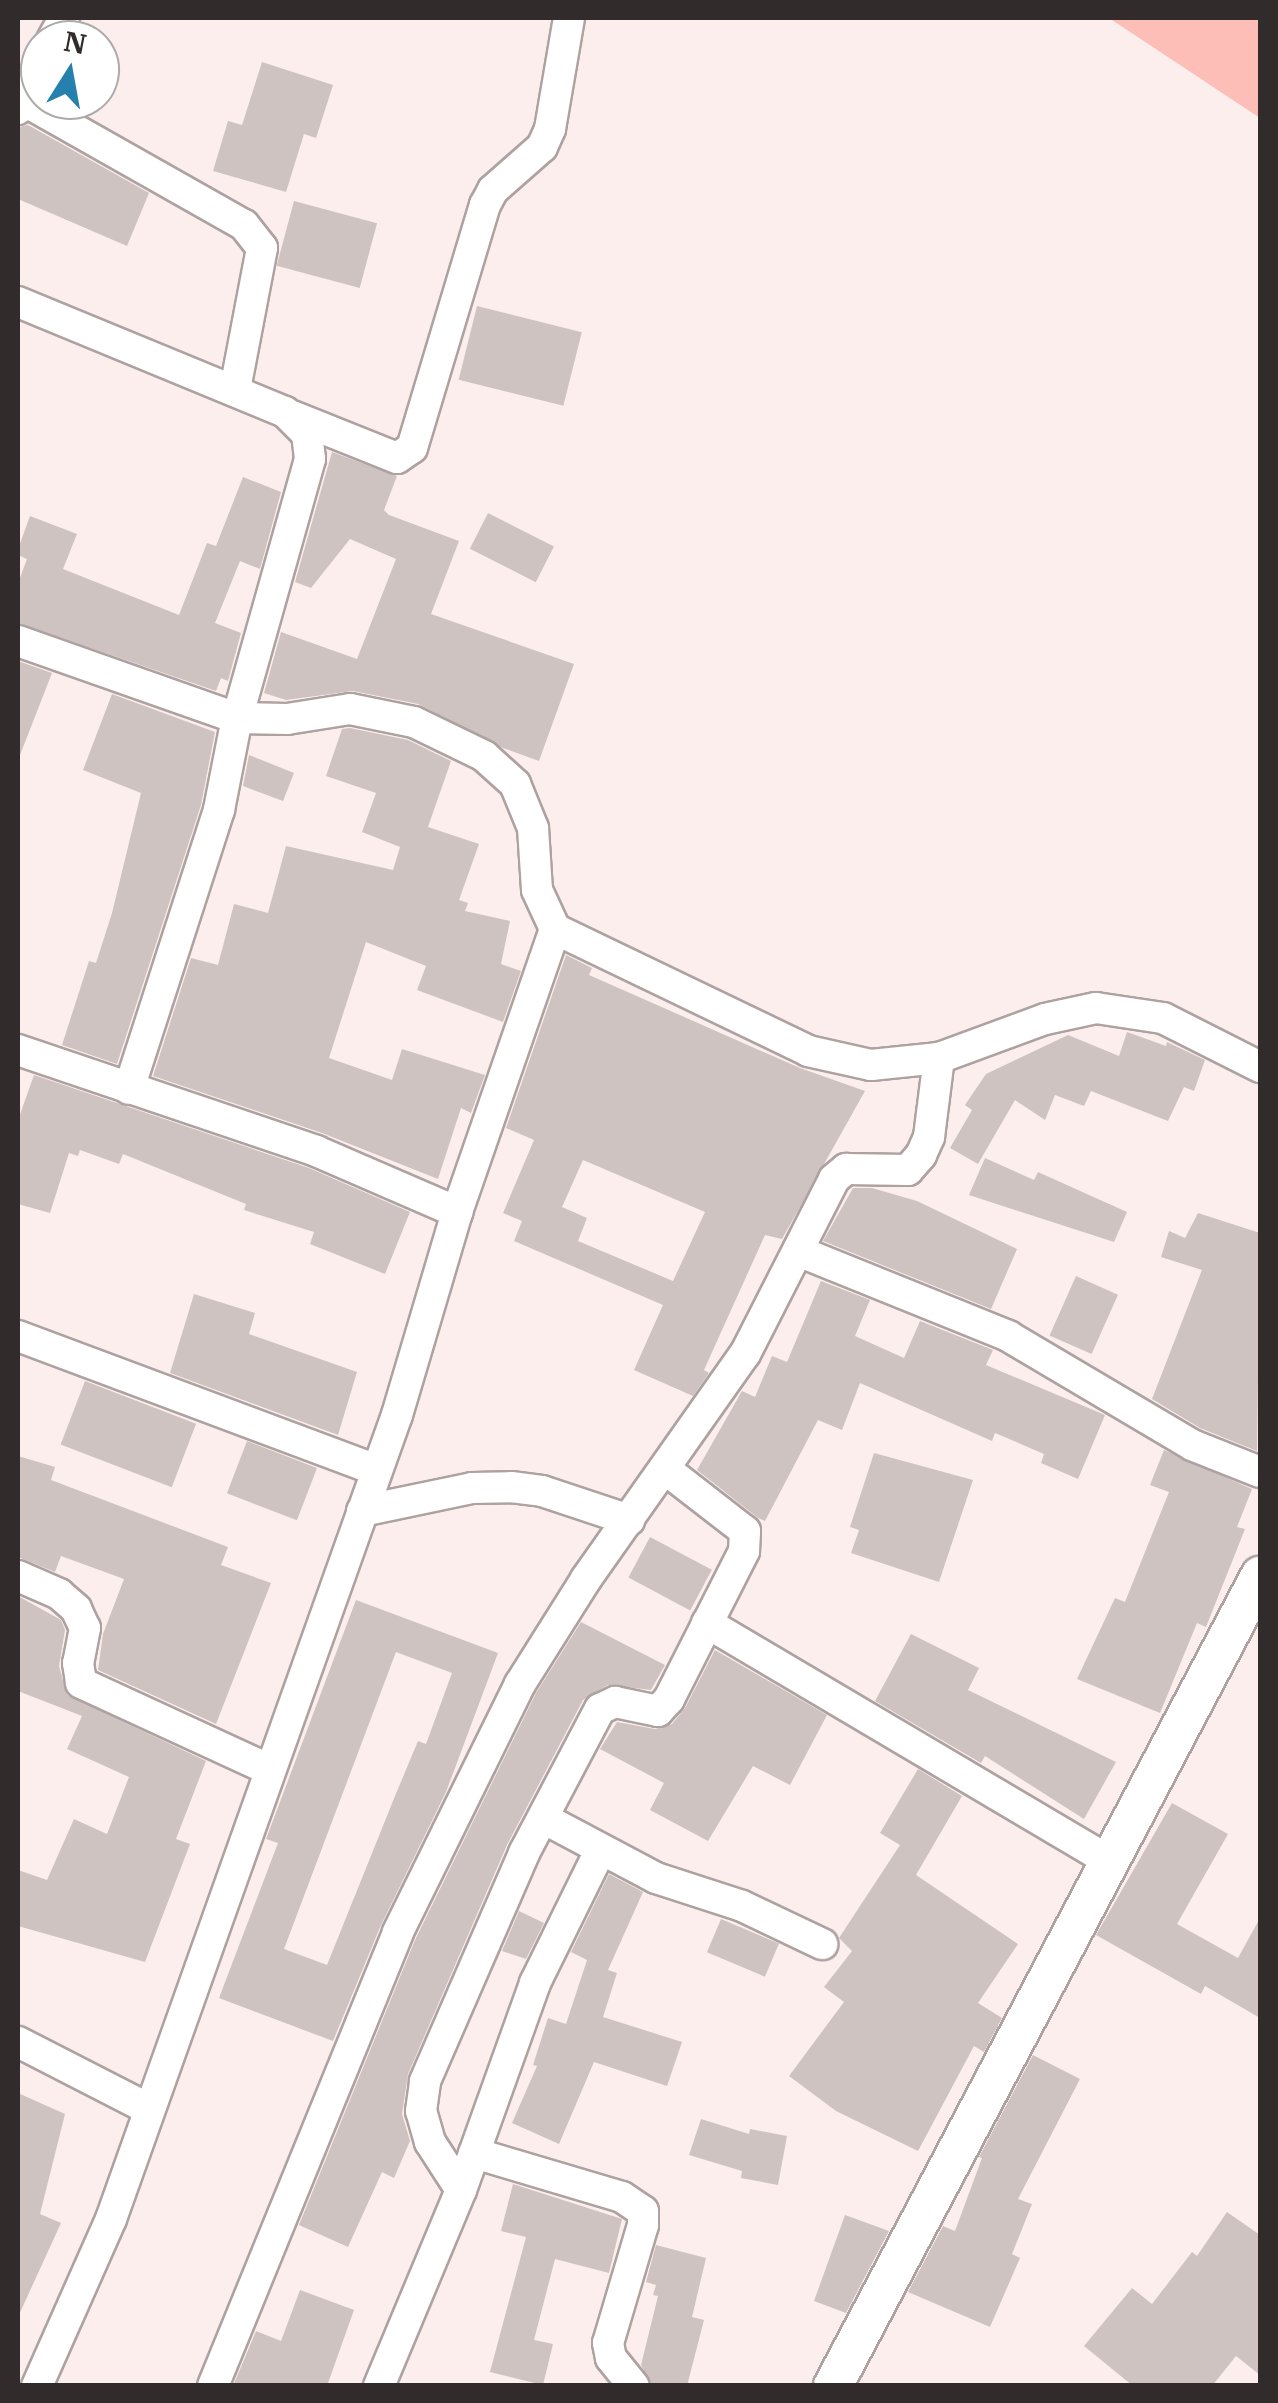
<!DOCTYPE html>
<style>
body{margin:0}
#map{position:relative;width:1278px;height:2403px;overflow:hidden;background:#fbeeed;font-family:"IBM Plex Serif",serif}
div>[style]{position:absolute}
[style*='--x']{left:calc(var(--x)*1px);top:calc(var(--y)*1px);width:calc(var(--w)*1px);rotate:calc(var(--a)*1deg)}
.green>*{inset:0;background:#fcbeb6}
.building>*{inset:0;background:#cfc3c2;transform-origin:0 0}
.roads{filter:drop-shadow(2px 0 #aea2a1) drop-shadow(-2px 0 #aea2a1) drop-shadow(0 2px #aea2a1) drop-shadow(0 -2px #aea2a1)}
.minor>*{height:30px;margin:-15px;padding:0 15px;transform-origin:15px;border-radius:15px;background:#fff}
.tertiary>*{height:38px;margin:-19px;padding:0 19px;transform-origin:19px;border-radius:19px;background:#fff}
span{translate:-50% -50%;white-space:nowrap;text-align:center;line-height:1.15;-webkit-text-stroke:8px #fff;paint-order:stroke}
.frame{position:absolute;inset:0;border:20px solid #312c2b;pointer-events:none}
.north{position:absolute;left:20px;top:20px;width:100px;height:100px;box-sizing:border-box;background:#fff;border:2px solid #adabaa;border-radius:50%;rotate:11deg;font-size:28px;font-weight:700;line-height:40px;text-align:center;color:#312c2b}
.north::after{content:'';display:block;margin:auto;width:35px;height:45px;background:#2580ad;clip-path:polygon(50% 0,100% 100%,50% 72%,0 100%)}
</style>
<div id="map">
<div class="green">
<i style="clip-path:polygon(1109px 18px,1260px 18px,1260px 118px)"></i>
</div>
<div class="building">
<i style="clip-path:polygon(262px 62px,333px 85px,316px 138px,304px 134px,286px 192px,213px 171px,228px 121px,242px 125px)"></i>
<i style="clip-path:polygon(28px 125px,149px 193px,127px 246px,18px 199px,18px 127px)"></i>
<i style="left:294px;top:201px;width:86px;height:67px;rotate:15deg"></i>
<i style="left:477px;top:306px;width:108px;height:76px;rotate:14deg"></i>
<i style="clip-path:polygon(332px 452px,397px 476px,384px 510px,389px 515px,459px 541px,431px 614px,574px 664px,539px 761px,503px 748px,418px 704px,353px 691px,286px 700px,264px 693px,281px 632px,357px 659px,396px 559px,350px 539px,311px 588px,295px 582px)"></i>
<i style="clip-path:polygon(243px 477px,281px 492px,260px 569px,240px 561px,215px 623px,241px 633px,228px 681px,221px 678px,216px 691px,18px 623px,18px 583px,27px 559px,18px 555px,18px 549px,30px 516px,77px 534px,63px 569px,179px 615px,207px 543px,216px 546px)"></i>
<i style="left:488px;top:513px;width:74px;height:40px;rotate:27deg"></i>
<i style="clip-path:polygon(18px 661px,52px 673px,20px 755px,18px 755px)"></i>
<i style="clip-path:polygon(112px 694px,215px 732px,201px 805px,117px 1064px,62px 1045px,89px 961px,96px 963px,112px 913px,141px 793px,83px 770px)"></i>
<i style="clip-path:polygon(350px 728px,408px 740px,451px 761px,428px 827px,479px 844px,459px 900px,468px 903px,465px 911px,510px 921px,501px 964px,521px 971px,503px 1022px,417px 990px,426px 966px,366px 942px,329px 1058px,392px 1080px,402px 1049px,485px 1075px,471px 1113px,461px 1108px,438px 1179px,322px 1133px,153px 1076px,191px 958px,218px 965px,234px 904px,268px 913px,286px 846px,393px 870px,400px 847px,362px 832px,376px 793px,326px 776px,342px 729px)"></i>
<i style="clip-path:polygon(249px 755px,294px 773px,283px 801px,243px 786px)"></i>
<i style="clip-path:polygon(evenodd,566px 955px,592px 968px,589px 975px,800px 1068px,865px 1091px,782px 1239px,765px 1235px,704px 1370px,709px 1373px,693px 1396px,634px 1370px,663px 1305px,514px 1241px,522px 1221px,503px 1213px,534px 1140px,506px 1128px,566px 955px,583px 1160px,705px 1212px,673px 1281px,578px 1241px,587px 1218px,562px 1207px,583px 1160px)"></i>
<i style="clip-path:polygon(1127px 1032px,1166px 1046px,1167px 1042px,1205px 1060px,1194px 1091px,1184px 1087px,1168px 1121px,1091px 1091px,1084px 1106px,1055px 1095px,1045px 1120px,1015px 1100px,978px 1164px,950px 1148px,972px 1110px,965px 1105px,986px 1074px,1068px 1035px,1119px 1056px)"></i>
<i style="clip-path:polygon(34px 1075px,309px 1168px,410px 1212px,385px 1274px,310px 1244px,314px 1232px,244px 1210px,246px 1204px,123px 1154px,119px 1164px,80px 1150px,78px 1156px,69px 1153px,50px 1213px,18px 1204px,18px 1120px)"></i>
<i style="clip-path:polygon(985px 1158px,1034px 1180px,1038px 1172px,1127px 1212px,1114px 1242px,969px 1195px)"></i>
<i style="clip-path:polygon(853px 1188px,872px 1188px,917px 1201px,1017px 1249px,991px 1309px,823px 1241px)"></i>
<i style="clip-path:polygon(1198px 1213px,1260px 1233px,1257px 1451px,1200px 1428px,1152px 1399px,1202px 1270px,1161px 1257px,1169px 1231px,1185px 1238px)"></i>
<i style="left:1076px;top:1276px;width:46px;height:65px;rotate:24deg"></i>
<i style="clip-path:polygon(821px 1281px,870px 1300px,855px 1336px,904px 1358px,920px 1321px,993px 1350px,986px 1365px,1105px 1415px,1078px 1479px,1041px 1463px,1044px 1454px,995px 1433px,992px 1441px,860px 1383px,842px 1430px,818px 1420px,765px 1521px,758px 1518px,697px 1470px,742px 1391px,755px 1397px,772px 1356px,787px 1362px)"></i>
<i style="clip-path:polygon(194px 1294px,255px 1313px,249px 1334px,357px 1372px,338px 1435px,170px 1373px)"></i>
<i style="left:85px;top:1381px;width:119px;height:68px;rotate:21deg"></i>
<i style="left:247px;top:1441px;width:75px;height:56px;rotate:21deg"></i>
<i style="clip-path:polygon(1164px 1450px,1252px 1489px,1237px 1527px,1245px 1529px,1206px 1627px,1197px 1623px,1160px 1713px,1077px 1679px,1115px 1598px,1125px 1602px,1169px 1492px,1150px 1485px)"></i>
<i style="clip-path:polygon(874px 1453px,973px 1480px,939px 1582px,851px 1553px,859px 1530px,850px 1527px)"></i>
<i style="clip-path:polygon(18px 1456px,55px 1467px,51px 1480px,228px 1547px,221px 1565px,271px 1583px,216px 1724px,98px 1670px,103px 1634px,124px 1579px,61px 1556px,55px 1572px,18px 1557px)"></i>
<i style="left:650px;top:1537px;width:70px;height:46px;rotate:28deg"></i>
<i style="clip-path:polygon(18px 1596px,61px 1620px,65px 1630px,59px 1666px,67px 1695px,206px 1761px,176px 1839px,190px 1844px,145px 1962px,18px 1926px,18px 1870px,47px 1880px,74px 1819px,107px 1834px,129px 1777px,67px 1749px,82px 1716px,18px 1691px)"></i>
<i style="clip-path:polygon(evenodd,356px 1600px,498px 1653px,446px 1792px,381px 1925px,333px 2041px,219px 1998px,278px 1843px,266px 1839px,356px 1600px,396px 1652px,452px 1673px,426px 1744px,418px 1741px,395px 1796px,327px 1965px,284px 1949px,396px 1652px)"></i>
<i style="clip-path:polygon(581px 1622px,665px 1665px,651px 1690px,608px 1685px,583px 1700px,507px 1845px,408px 2074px,402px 2114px,410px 2141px,394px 2178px,382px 2172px,348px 2247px,299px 2225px,415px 1940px,536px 1693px)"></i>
<i style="clip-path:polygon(911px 1634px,979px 1668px,968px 1690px,1116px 1762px,1084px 1819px,985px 1756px,981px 1763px,875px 1701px)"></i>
<i style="clip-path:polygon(715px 1650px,827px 1715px,790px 1785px,753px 1766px,708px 1841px,650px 1810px,664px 1783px,600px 1749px,617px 1722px,655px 1729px,672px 1724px,685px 1708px)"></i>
<i style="clip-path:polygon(918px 1769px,962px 1796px,916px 1875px,1018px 1944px,978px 2003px,1002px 2018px,984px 2052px,974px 2046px,918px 2151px,836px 2111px,789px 2076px,844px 2002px,824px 1987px,852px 1951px,839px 1938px,900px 1845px,880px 1833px)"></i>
<i style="clip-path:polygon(1172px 1803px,1228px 1834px,1177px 1924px,1238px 1958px,1260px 1918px,1260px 2018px,1205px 1986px,1201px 1994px,1096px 1935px)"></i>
<i style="clip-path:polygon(609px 1874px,643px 1892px,608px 1970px,617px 1973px,603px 2017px,682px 2042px,667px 2086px,594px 2062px,559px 2144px,512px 2123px,537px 2066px,533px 2065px,548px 2018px,566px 2024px,587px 1960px,571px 1952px)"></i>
<i style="clip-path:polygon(519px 1911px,544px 1923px,526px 1959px,502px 1951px)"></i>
<i style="left:721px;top:1919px;width:63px;height:36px;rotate:23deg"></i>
<i style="clip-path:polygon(1033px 2055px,1080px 2079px,1018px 2199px,1032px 2204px,1012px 2254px,1020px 2258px,990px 2327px,908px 2292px,943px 2226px,955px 2231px,982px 2158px,979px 2157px)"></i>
<i style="clip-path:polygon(18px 2093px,65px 2114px,40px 2214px,61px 2223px,18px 2317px)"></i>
<i style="clip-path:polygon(701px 2119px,749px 2134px,750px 2129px,787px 2136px,778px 2185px,741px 2178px,742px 2171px,689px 2155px)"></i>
<i style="clip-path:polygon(513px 2184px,622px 2219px,609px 2273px,555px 2259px,534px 2340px,553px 2344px,543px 2385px,490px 2372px,526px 2237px,501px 2231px)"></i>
<i style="clip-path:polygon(1227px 2212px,1260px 2235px,1260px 2375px,1236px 2356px,1212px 2386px,1133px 2386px,1084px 2346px,1132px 2288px,1152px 2304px,1192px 2252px,1197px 2256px)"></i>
<i style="clip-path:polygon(845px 2215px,889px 2231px,846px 2313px,814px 2301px)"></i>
<i style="clip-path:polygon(656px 2245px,706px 2258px,692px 2317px,704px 2320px,687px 2386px,652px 2386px,641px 2365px,658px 2296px,653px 2295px,656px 2285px,646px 2282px)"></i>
<i style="clip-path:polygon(300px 2290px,354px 2310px,327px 2386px,233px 2386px,256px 2331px,281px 2341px)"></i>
</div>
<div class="roads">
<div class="minor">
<i style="--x:52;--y:40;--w:25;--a:-61"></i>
<i style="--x:21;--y:99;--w:256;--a:29.5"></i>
<i style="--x:244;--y:225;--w:29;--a:52"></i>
<i style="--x:262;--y:248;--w:145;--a:100.8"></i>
<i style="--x:18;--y:109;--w:50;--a:-63.9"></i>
<i style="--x:18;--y:302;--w:289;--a:22.4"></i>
<i style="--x:285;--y:412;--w:31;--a:45"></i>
<i style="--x:307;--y:434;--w:25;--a:83"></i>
<i style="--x:310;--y:459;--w:269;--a:105.7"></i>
<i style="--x:237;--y:718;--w:94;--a:101.1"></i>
<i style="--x:219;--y:810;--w:293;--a:107.9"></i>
<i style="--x:292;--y:416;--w:113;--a:21.8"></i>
<i style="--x:397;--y:458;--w:18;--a:-34"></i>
<i style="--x:412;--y:448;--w:254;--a:-73.3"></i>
<i style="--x:485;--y:205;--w:17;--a:-62"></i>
<i style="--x:493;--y:190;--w:65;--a:-41.3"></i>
<i style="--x:542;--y:147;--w:20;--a:-66"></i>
<i style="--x:550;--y:129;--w:113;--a:-80.3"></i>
<i style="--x:18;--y:641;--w:232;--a:19.4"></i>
<i style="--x:237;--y:718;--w:50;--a:1.1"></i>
<i style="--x:287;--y:719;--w:64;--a:-9"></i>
<i style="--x:350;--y:709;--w:65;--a:11.5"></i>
<i style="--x:414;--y:722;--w:78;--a:25.9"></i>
<i style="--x:484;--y:756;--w:42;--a:42.1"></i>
<i style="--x:515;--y:784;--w:48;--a:67.8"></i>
<i style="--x:533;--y:828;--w:62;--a:86.3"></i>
<i style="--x:537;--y:890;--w:43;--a:65.2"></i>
<i style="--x:555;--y:929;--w:281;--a:25.7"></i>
<i style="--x:808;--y:1051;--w:65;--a:12.5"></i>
<i style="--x:871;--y:1065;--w:68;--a:-5.9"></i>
<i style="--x:939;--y:1058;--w:113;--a:-20.2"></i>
<i style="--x:1045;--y:1019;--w:52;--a:-12.2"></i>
<i style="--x:1096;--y:1008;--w:68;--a:8.5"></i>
<i style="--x:1163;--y:1018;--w:109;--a:26.8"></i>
<i style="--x:18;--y:1050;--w:315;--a:18.7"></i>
<i style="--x:316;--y:1151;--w:154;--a:23.4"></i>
<i style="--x:798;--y:1251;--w:227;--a:22"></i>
<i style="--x:1008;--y:1336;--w:214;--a:30.6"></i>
<i style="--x:1192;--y:1445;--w:73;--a:21.7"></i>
<i style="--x:18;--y:1336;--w:383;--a:20.5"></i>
<i style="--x:362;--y:1511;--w:112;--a:-11.8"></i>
<i style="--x:472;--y:1488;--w:39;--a:-1"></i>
<i style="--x:511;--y:1487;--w:31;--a:7"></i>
<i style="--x:542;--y:1491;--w:92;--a:18.4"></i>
<i style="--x:18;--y:1576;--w:45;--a:23.7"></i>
<i style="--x:59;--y:1594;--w:23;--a:41"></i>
<i style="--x:76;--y:1609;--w:21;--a:65"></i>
<i style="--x:85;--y:1628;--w:36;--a:101"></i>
<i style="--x:78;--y:1663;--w:20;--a:81"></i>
<i style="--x:81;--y:1683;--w:206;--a:24.7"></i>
<i style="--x:707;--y:1623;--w:468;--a:30.6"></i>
<i style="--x:543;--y:1818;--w:128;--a:28"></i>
<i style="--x:656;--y:1878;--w:90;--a:18"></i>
<i style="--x:742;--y:1906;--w:89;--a:25.4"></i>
<i style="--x:18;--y:2042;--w:147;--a:27.1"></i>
<i style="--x:474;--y:2153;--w:154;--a:16.6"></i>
<i style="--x:622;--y:2197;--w:25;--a:34"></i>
<i style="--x:643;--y:2211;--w:14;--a:90"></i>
<i style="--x:643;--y:2225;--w:123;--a:106.5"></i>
<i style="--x:608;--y:2343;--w:15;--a:79"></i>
<i style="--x:611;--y:2358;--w:36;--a:51"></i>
<i style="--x:461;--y:2190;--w:57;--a:-122.9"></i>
<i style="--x:430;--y:2142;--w:32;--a:-106"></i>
<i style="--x:421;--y:2111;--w:30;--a:-82"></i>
<i style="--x:425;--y:2081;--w:249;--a:-66.5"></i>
<i style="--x:524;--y:1853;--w:163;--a:-62.2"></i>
<i style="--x:600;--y:1709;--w:17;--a:-25"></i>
<i style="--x:615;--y:1702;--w:44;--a:11.8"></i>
<i style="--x:658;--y:1711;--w:16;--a:-47"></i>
<i style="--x:669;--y:1699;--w:166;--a:-63.1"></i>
<i style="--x:744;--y:1551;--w:20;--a:-87"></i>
<i style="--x:745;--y:1531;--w:101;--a:-142.2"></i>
<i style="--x:37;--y:2386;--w:183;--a:-66.1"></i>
<i style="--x:111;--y:2219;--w:853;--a:-70.42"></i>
<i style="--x:397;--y:1415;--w:212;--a:-73.5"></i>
<i style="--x:457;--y:1212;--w:299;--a:-70.9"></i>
<i style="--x:213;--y:2386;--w:490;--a:-67.8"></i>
<i style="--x:398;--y:1932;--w:276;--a:-63.8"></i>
<i style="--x:520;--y:1684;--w:124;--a:-57.8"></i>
<i style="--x:586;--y:1579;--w:276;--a:-54.8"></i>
<i style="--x:745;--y:1354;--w:196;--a:-63"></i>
<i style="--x:834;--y:1179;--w:16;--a:-40"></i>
<i style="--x:846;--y:1169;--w:62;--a:0.9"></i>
<i style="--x:908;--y:1170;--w:20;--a:-49"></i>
<i style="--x:921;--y:1155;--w:20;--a:-66"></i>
<i style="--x:929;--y:1137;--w:80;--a:-82.8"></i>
<i style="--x:379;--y:2386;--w:212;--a:-67.3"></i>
<i style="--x:461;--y:2190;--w:220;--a:-70.3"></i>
<i style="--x:535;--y:1983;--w:147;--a:-63.8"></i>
</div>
<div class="tertiary">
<i style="--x:833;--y:2386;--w:916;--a:-62.2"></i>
</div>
</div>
<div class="frame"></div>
<div class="north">N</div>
</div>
